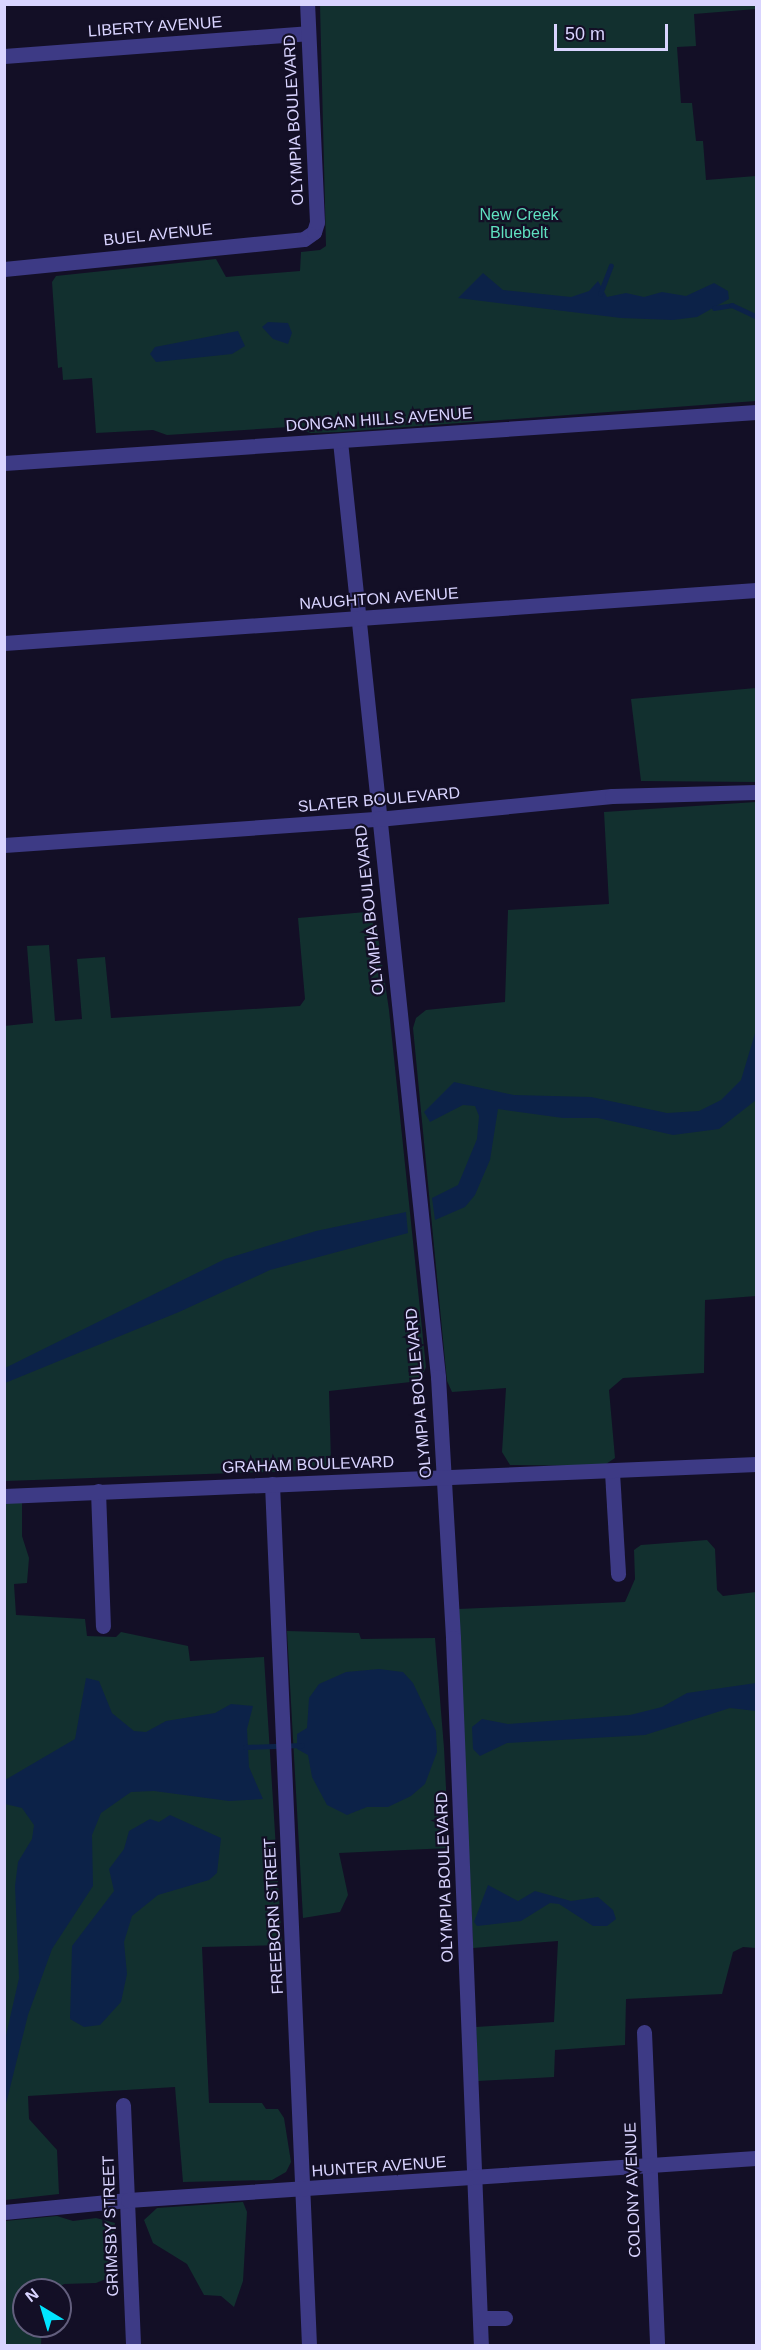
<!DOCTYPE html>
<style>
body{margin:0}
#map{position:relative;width:761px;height:2350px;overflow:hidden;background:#130f26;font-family:Helvetica,sans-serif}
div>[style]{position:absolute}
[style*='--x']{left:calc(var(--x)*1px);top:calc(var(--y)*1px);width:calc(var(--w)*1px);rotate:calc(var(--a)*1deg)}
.green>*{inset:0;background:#12302f}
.water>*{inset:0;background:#0c2248}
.stream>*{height:4.5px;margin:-2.25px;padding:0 2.25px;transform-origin:2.25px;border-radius:2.25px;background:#0c2248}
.street>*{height:15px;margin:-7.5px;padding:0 7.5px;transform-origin:7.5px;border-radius:7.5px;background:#3d3a85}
span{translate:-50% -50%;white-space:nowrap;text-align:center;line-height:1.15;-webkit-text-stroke:4.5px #130f26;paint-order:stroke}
.street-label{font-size:16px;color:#d9d4ff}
.park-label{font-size:16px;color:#5fe0c0}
.frame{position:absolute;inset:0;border:6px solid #d9d4ff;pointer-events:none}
.north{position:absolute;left:12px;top:2278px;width:60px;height:60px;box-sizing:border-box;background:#130f26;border:2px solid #625e7d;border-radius:50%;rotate:322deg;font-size:16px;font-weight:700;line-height:24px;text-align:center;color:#d9d4ff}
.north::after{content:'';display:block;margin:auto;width:21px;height:27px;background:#00e5ff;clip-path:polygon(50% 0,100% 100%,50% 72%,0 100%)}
.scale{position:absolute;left:554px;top:24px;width:114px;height:27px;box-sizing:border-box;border:3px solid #d9d4ff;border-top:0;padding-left:8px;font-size:18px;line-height:21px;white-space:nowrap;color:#d9d4ff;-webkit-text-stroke:4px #130f26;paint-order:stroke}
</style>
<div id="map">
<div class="green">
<i style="clip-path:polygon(320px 5px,756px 5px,756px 9px,694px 14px,696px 46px,677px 47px,681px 103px,692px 103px,696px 141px,703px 141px,706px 180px,756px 176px,756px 401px,339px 432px,311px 433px,289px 427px,167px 435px,153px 430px,96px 433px,92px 378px,63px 380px,62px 367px,58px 368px,52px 282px,56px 276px,216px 259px,226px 277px,300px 271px,301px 252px,320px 250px,326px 246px)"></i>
<i style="clip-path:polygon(756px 688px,756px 782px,641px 781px,631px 699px)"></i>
<i style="clip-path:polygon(756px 802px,756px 1296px,705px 1300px,704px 1373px,623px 1378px,609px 1390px,615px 1458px,603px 1466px,510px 1465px,502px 1452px,506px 1388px,452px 1392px,447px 1381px,413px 1028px,416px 1018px,426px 1010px,505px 1002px,508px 910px,609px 904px,604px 812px)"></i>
<i style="clip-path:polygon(366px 912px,377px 930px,389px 1010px,426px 1367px,420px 1381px,329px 1391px,331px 1462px,324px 1470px,5px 1481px,4px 1026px,33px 1023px,27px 946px,49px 945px,55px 1021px,82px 1019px,77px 959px,105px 957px,111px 1018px,300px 1006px,305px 999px,298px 918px)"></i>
<i style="clip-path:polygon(22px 1502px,22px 1536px,29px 1558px,27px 1583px,14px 1584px,16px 1615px,85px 1619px,87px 1636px,116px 1637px,121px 1632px,188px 1646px,190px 1661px,264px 1657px,282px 1945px,202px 1947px,209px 2103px,262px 2103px,266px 2109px,278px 2109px,284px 2118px,291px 2162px,286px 2172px,272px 2180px,183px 2182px,175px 2087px,28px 2096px,29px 2119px,57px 2150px,59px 2194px,5px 2200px,4px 1503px)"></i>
<i style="clip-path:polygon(707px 1540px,715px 1549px,717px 1590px,723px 1596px,756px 1592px,756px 1948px,743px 1947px,733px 1952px,722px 1994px,626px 1999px,625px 2045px,555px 2050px,554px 2077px,478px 2081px,476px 2027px,554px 2022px,558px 1941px,473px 1948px,458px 1609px,625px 1602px,635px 1579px,634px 1550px,641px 1545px)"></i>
<i style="clip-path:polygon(287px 1631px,359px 1633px,361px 1639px,435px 1638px,444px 1748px,449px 1848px,339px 1853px,348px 1895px,340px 1912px,303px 1918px)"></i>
<i style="clip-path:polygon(243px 2202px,247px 2212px,243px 2281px,234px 2307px,221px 2296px,204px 2295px,187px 2264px,153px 2243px,144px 2220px,157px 2208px)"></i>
<i style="clip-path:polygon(57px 2216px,73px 2221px,96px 2218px,115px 2223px,111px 2277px,96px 2283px,64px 2284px,54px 2290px,24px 2290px,24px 2326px,42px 2326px,41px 2345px,5px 2345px,5px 2221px)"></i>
</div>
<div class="water">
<i style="clip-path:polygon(483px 273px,503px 290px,571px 297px,589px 291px,598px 281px,607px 297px,626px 293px,644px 297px,662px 292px,686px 296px,714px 283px,728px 291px,729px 299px,697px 317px,673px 320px,621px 318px,458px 298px)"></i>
<i style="clip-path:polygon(268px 322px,288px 323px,292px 333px,288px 344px,273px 339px,262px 327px)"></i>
<i style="clip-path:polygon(238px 331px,245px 346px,232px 354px,156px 362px,150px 354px,155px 347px)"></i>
<i style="clip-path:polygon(756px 1030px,756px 1100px,719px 1129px,673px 1135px,598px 1118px,563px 1118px,498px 1109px,490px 1160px,475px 1195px,465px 1207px,435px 1220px,432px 1198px,458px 1185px,477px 1139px,479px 1116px,475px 1106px,463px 1105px,430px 1122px,424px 1112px,454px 1082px,514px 1095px,591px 1097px,667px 1113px,699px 1111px,721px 1100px,741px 1080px)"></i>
<i style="clip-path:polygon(406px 1212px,408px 1233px,270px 1270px,179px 1312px,5px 1383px,5px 1368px,225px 1259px,316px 1231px)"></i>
<i style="clip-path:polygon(379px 1669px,403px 1672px,413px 1683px,436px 1731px,437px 1752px,425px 1784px,411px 1796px,388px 1807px,367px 1807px,347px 1815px,327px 1805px,312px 1777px,308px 1755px,297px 1749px,297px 1734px,307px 1728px,309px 1698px,319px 1684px,346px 1672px)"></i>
<i style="clip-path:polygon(86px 1678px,99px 1681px,112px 1713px,134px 1731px,146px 1732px,166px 1721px,215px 1713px,231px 1704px,253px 1706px,247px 1729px,249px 1767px,263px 1799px,229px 1801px,154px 1791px,131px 1792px,101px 1813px,92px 1835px,93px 1886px,52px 1949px,28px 2015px,5px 2108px,5px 2040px,19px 1978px,15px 1886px,18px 1862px,32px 1839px,34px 1825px,22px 1808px,5px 1804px,5px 1780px,75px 1739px)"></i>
<i style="clip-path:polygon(756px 1683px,756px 1711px,730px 1708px,645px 1735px,507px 1743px,480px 1756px,473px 1749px,472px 1727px,482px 1719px,508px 1724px,630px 1715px,662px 1707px,687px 1693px)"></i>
<i style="clip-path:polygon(170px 1815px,221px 1838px,217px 1873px,209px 1880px,158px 1895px,132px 1916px,124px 1942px,127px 1974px,121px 2002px,100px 2025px,84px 2027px,70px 2019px,72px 1946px,114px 1891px,109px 1869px,124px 1849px,129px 1831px,150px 1819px,159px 1822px)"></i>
<i style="clip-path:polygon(488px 1885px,518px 1901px,535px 1891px,571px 1901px,598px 1897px,613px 1910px,616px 1919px,607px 1926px,593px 1926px,559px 1904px,550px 1903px,521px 1921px,477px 1926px,474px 1922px)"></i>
</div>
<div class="stream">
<i style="--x:600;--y:294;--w:30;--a:-69"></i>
<i style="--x:714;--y:308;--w:18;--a:-9"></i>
<i style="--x:732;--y:305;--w:26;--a:25"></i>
<i style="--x:245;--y:1747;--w:57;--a:-2"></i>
</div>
<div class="street">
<i style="--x:4;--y:56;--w:304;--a:-4.3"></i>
<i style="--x:4;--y:269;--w:301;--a:-5.7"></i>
<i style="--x:304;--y:239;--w:12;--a:-35"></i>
<i style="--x:314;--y:232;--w:10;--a:-73"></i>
<i style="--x:317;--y:222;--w:218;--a:-92.6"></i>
<i style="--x:340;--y:441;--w:941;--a:84.02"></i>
<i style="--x:438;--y:1377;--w:261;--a:86.7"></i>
<i style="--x:453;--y:1638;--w:709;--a:87.74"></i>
<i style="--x:4;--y:463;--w:754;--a:-3.88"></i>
<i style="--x:4;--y:643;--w:754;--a:-4.03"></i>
<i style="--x:4;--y:845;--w:375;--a:-4"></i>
<i style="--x:378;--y:819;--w:235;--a:-5.6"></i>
<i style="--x:612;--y:796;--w:144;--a:-1.6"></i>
<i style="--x:612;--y:1472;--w:102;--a:86.6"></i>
<i style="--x:272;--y:1484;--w:863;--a:87.54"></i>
<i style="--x:98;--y:1491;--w:135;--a:87.9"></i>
<i style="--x:4;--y:1496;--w:753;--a:-2.44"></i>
<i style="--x:644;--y:2032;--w:314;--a:87.6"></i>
<i style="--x:123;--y:2105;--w:241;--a:87.6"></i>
<i style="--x:4;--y:2212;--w:125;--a:-5.5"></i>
<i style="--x:128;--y:2200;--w:629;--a:-3.83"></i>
<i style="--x:480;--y:2318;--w:25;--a:0"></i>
</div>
<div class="street-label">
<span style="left:155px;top:27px;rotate:-4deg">LIBERTY AVENUE</span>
<span style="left:294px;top:120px;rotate:-93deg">OLYMPIA BOULEVARD</span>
<span style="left:158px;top:235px;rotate:-6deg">BUEL AVENUE</span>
<span style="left:379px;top:420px;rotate:-4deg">DONGAN HILLS AVENUE</span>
<span style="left:379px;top:599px;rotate:-4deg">NAUGHTON AVENUE</span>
<span style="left:379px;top:800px;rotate:-5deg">SLATER BOULEVARD</span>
<span style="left:370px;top:910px;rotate:-96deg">OLYMPIA BOULEVARD</span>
<span style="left:419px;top:1393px;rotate:-95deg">OLYMPIA BOULEVARD</span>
<span style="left:308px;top:1465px;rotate:-2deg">GRAHAM BOULEVARD</span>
<span style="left:445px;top:1877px;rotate:-92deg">OLYMPIA BOULEVARD</span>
<span style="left:274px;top:1916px;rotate:-93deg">FREEBORN STREET</span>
<span style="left:379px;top:2167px;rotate:-4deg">HUNTER AVENUE</span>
<span style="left:633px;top:2190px;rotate:-92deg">COLONY AVENUE</span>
<span style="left:111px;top:2226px;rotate:-92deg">GRIMSBY STREET</span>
</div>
<div class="park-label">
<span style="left:519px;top:224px">New Creek<br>Bluebelt</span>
</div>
<div class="frame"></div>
<div class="north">N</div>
<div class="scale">50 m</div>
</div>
